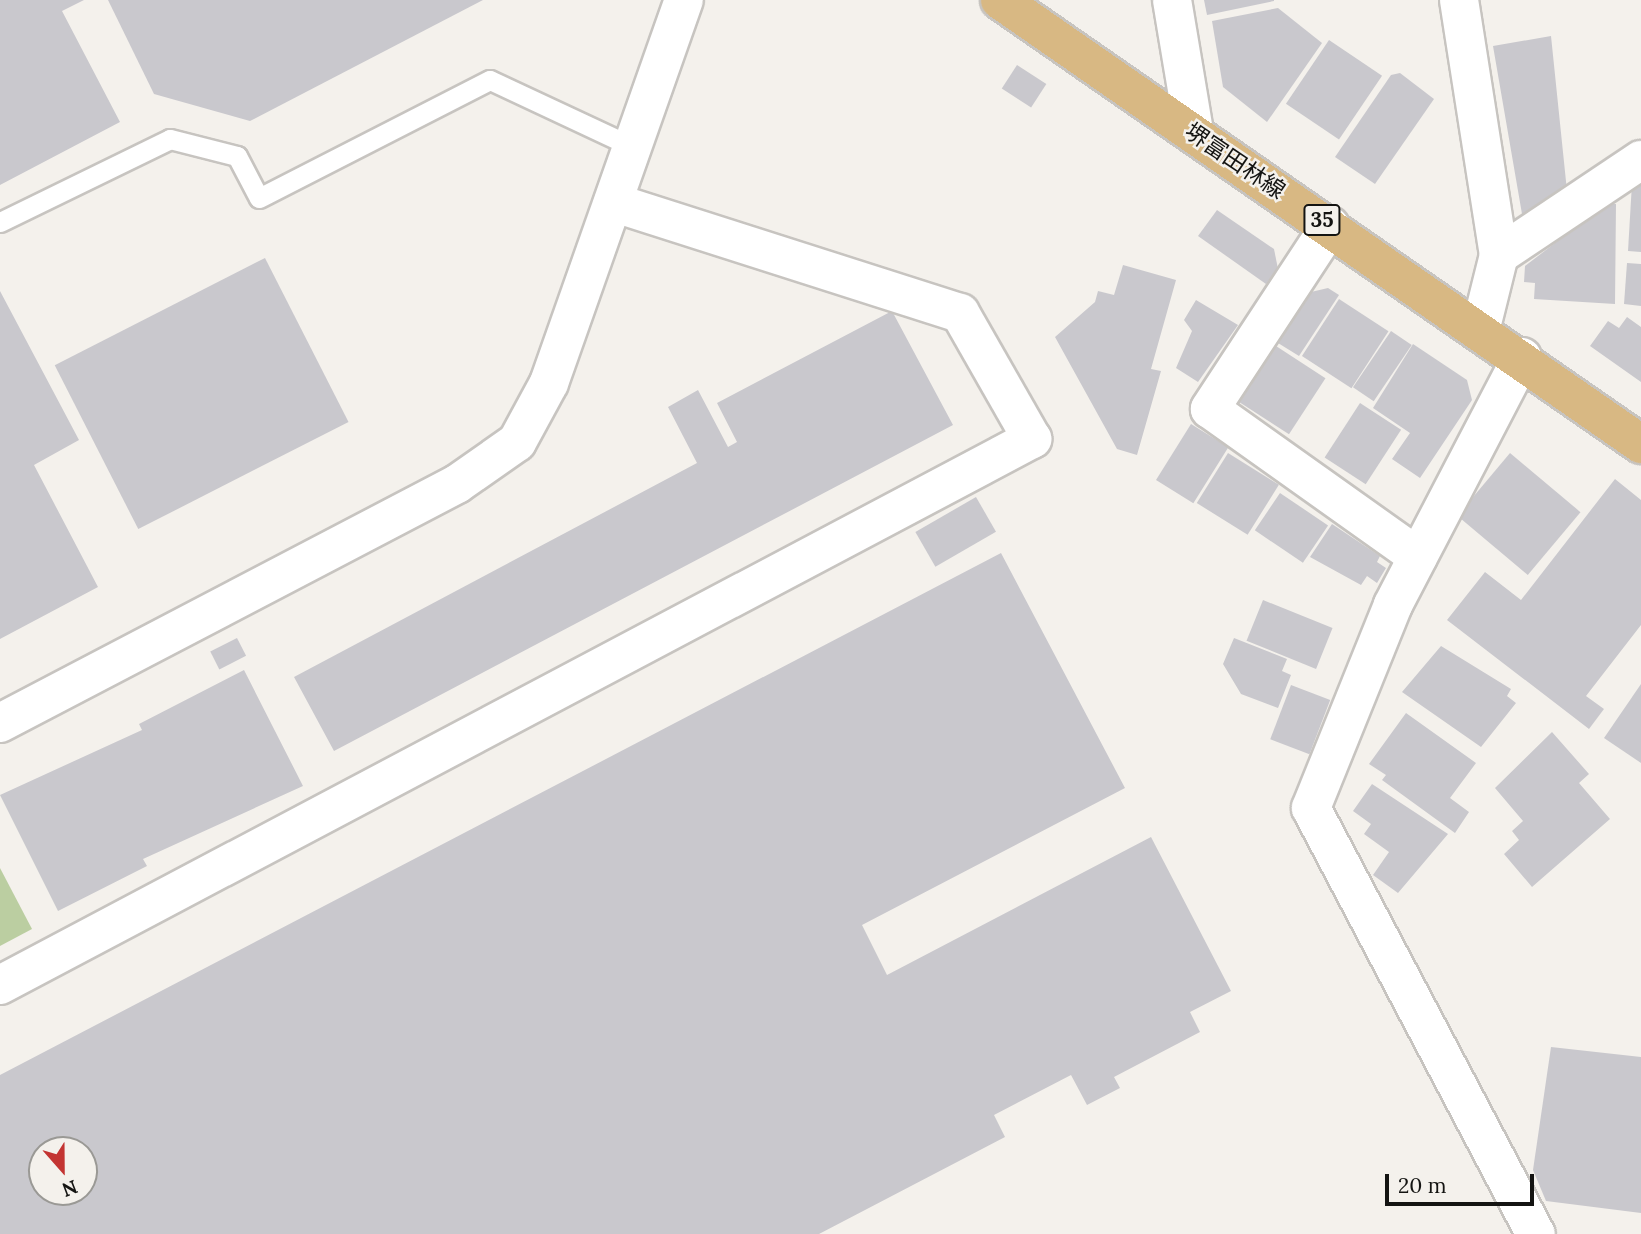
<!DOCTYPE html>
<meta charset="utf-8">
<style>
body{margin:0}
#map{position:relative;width:1641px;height:1234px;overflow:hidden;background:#f4f1ec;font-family:Lora,"Noto Sans JP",serif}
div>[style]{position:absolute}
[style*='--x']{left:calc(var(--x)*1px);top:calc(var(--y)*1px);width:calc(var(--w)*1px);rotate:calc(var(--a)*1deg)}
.green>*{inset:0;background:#bbcea1}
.building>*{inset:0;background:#c9c8cd;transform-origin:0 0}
.roads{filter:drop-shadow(2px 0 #c7c4c0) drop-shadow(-2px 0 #c7c4c0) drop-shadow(0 2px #c7c4c0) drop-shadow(0 -2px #c7c4c0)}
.service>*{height:19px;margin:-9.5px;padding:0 9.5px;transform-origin:9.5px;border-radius:9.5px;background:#fff}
.minor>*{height:38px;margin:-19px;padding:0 19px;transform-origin:19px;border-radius:19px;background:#fff}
.tertiary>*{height:38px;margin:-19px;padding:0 19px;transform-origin:19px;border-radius:19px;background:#fff}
.primary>*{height:38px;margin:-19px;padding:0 19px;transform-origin:19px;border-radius:19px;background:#d8b883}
span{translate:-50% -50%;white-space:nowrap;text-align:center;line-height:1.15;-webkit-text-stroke:5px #f4f1ec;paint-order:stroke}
.shield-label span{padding:2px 5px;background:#f4f1ec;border:2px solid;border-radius:5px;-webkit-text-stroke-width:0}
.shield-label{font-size:21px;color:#141412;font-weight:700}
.street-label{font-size:23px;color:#141412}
.north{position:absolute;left:28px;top:1136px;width:70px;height:70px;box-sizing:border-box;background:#f4f1ec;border:2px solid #9a9995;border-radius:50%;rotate:159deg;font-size:19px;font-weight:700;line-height:28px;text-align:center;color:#141412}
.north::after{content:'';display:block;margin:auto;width:24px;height:32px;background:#c33432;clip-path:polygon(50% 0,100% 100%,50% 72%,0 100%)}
.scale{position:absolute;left:1385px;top:1174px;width:149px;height:32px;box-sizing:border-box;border:4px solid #141412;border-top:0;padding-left:9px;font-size:21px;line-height:24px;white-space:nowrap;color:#141412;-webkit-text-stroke:5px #f4f1ec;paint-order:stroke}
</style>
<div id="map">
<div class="green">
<i style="clip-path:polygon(0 868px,32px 929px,0 946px)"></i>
</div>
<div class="building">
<i style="clip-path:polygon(0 0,84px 0,62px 11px,120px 122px,0 185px)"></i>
<i style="clip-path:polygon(108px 0,483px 0,250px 121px,154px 94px)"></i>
<i style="clip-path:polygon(1204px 0,1274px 0,1274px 1px,1207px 15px)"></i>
<i style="clip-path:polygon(1278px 8px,1322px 43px,1267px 122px,1223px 87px,1212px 21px)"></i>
<i style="clip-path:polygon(1551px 36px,1567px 191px,1557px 193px,1546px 209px,1522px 214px,1493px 46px)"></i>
<i style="left:1329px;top:40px;width:64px;height:77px;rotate:34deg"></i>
<i style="left:1017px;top:65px;width:35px;height:28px;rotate:33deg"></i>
<i style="clip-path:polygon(1400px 73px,1434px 99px,1375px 184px,1335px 157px,1391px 75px)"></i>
<i style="clip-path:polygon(1632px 183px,1641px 184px,1641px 252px,1628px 251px)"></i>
<i style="clip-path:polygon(1606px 204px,1616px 204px,1615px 304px,1534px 299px,1535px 283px,1524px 282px,1525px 266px)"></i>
<i style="clip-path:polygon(1217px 210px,1274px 249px,1278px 269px,1266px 284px,1198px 236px)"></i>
<i style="left:265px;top:258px;width:184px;height:236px;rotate:63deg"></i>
<i style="clip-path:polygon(1627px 263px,1641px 264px,1641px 306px,1624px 304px)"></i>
<i style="clip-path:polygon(1123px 265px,1176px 280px,1151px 369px,1161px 371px,1137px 455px,1117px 449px,1055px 337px,1095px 302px,1098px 291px,1114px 295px)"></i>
<i style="clip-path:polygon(1328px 288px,1339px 295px,1299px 356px,1278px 343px,1311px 292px)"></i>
<i style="clip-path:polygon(0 291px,79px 440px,34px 465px,98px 587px,0 639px)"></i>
<i style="left:1339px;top:299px;width:59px;height:68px;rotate:33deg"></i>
<i style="clip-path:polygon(1196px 300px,1238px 325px,1198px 382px,1176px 368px,1192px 331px,1184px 320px)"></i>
<i style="clip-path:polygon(892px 311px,953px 425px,334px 751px,294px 677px,697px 463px,668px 407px,698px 390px,728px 447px,737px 442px,717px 403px)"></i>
<i style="clip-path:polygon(1627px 317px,1641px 327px,1641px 382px,1590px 346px,1608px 321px,1619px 328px)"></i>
<i style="left:1391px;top:331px;width:25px;height:68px;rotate:34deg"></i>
<i style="clip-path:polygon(1413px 344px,1467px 380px,1472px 400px,1420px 478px,1392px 459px,1410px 433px,1373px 408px)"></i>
<i style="left:1276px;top:346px;width:59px;height:67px;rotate:33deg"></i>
<i style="left:1360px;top:403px;width:49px;height:65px;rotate:33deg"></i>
<i style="left:1191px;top:424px;width:44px;height:66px;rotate:32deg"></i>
<i style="left:1228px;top:453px;width:60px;height:59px;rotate:32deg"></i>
<i style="left:1510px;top:453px;width:92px;height:82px;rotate:40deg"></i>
<i style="clip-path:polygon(1615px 479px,1641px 500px,1641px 625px,1586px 696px,1604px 709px,1589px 729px,1447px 620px,1485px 572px,1521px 600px)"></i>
<i style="left:1280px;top:493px;width:58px;height:45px;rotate:34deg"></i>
<i style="left:976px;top:497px;width:40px;height:70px;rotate:60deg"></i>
<i style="clip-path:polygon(1332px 524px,1380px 556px,1377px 562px,1386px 568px,1377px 583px,1367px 576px,1361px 585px,1310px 557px)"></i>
<i style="clip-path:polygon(evenodd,1001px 553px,1125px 788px,862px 925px,887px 975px,1151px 837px,1231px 991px,1190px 1012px,1200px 1032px,1114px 1077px,1120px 1088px,1087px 1105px,1071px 1075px,994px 1115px,1005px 1137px,819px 1234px,0 1234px,0 1075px,1001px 553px,42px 1150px,84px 1150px,84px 1192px,42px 1192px,42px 1150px)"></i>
<i style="left:1263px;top:600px;width:75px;height:44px;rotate:22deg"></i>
<i style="left:237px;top:638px;width:20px;height:30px;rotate:63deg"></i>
<i style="clip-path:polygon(1234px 638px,1287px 659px,1282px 671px,1291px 675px,1278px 708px,1241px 694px,1223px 664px)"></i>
<i style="clip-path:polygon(1441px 646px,1511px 689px,1507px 696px,1516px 703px,1481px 747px,1402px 692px)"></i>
<i style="clip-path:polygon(244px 670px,303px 786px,143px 859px,147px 866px,58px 911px,0 795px,142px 730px,139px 724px)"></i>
<i style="clip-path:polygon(1641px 684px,1641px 763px,1604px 738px)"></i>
<i style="left:1291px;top:685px;width:42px;height:58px;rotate:21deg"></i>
<i style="clip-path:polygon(1406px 713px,1476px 763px,1450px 798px,1469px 812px,1455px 833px,1382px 780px,1386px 775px,1369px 764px)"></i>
<i style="clip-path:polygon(1552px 732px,1589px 774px,1579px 783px,1610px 819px,1532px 887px,1504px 854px,1519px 840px,1512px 831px,1523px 821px,1495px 788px)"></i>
<i style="clip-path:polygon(1372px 784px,1448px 834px,1398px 893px,1373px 875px,1389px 852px,1364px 834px,1371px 824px,1353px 811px)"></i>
<i style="clip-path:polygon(1551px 1047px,1641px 1057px,1641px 1213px,1546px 1201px,1533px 1170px)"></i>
</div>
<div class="roads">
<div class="service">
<i style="--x:0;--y:222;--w:189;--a:-26"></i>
<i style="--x:170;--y:139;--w:69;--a:14.2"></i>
<i style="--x:237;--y:156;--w:47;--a:62.4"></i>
<i style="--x:259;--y:198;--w:259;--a:-27.1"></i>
<i style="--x:490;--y:80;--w:156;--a:25.1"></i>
</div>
<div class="minor">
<i style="--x:1172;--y:0;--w:134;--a:80.5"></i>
<i style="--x:1459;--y:0;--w:258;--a:81.1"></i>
<i style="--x:1499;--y:255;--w:74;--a:104"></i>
<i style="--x:1330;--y:226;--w:219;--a:123.3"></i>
<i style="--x:1210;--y:409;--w:255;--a:35.4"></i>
<i style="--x:1499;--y:255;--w:171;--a:-33.8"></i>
<i style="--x:1522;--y:357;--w:280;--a:117.5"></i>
<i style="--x:1393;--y:605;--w:219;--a:112"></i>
<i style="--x:1311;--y:808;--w:482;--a:62.2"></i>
<i style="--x:0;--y:985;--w:1168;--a:-27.88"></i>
<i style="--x:1032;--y:439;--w:145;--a:-119.7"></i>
<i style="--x:960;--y:313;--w:364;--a:-162.3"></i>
</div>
<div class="tertiary">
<i style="--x:0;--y:723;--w:516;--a:-27.61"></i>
<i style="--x:457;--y:484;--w:73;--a:-35"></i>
<i style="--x:517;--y:442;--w:67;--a:-61.5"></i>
<i style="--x:549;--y:383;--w:406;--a:-70.6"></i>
</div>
<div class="primary">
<i style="--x:1000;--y:0;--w:780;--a:34.71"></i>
</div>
</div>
<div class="shield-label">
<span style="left:1322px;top:220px">35</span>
</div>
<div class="street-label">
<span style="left:1235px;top:161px;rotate:34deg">堺富田林線</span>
</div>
<div class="north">N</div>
<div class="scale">20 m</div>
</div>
